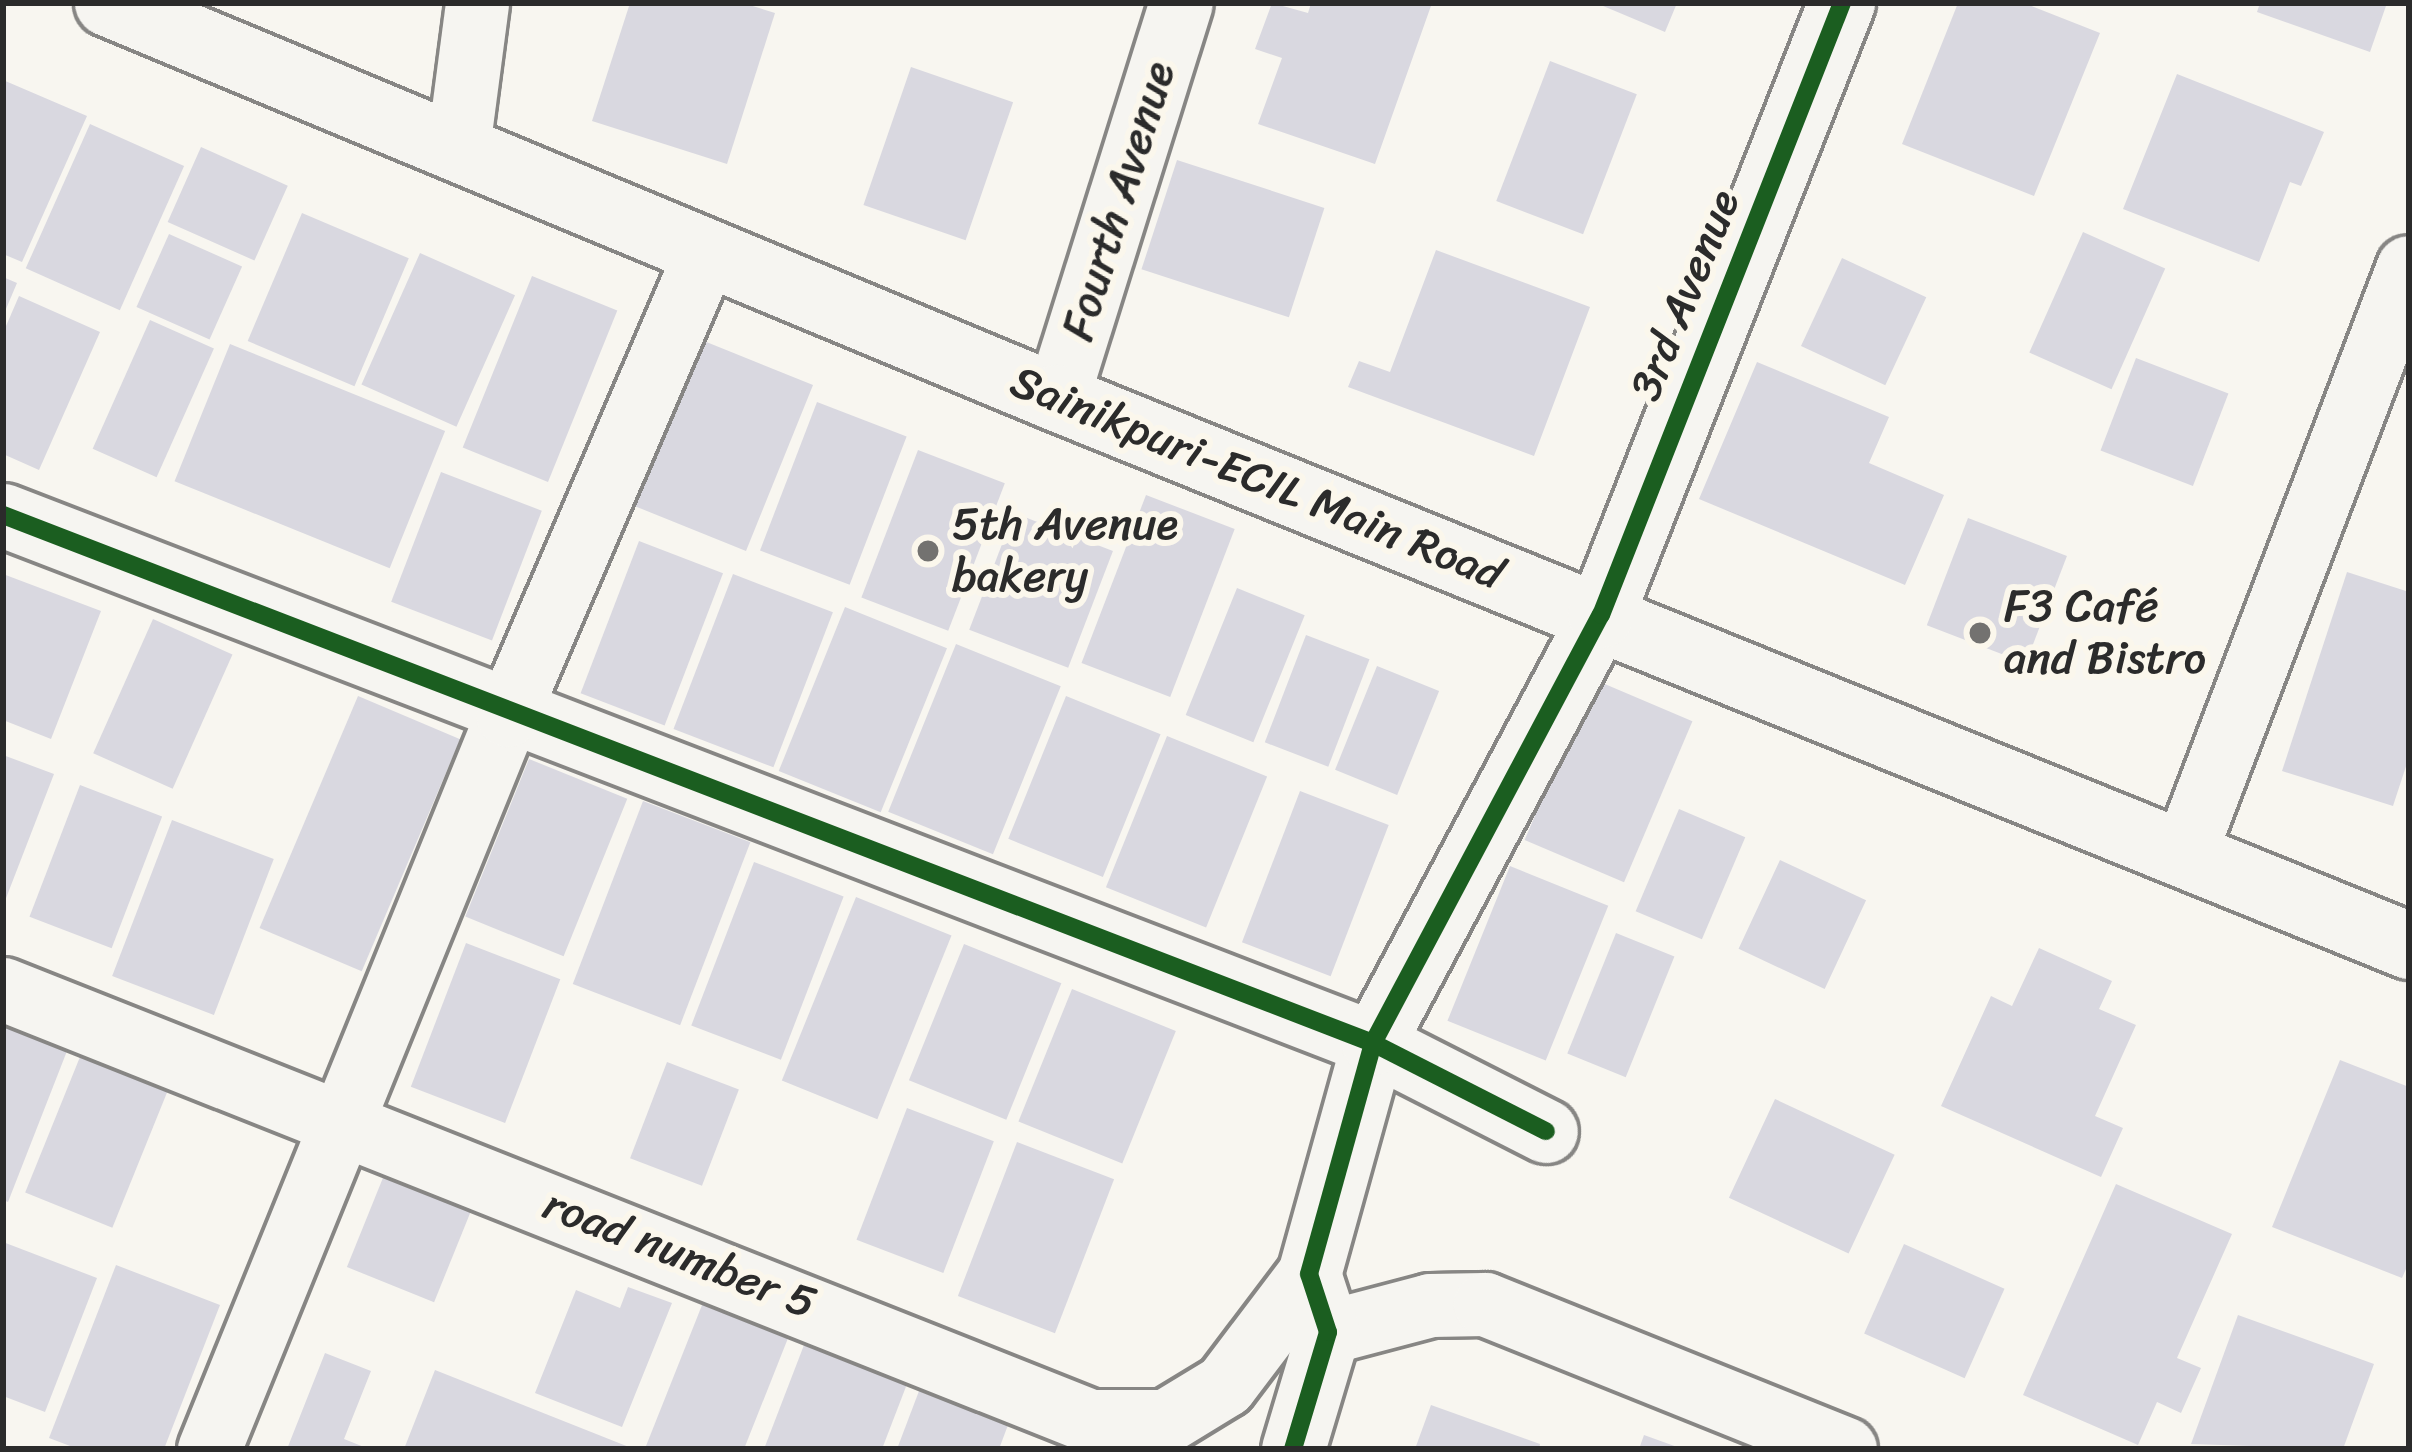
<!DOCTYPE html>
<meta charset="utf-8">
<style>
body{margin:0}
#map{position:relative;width:2412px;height:1452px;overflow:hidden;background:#f8f6f0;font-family:Sriracha,sans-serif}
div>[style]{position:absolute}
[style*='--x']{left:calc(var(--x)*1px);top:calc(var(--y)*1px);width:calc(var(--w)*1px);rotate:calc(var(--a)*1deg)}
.building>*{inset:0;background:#d9d8e0;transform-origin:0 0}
.roads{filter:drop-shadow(3px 0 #878684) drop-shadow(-3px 0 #878684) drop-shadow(0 3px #878684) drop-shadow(0 -3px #878684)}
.street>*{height:63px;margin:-31.5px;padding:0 31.5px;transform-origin:31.5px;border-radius:31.5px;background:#f6f5f1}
.secondary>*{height:66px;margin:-33px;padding:0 33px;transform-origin:33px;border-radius:33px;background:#f6f5f1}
.cycleway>*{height:18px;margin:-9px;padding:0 9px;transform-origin:9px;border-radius:9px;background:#1b5e20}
.dots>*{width:33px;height:33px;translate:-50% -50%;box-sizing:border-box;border:6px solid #fbf7ec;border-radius:50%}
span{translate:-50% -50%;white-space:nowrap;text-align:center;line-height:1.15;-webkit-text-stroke:12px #fbf7ec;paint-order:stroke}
.street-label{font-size:45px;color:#2b2b2b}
.poi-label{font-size:45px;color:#2b2b2b}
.left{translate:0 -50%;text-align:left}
.frame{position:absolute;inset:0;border:6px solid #2b2b2b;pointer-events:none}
</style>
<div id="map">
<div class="building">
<i style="clip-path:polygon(630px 3px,743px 3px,775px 13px,727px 164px,592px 121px)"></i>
<i style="clip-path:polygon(1272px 3px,1308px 13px,1311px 3px,1432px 3px,1375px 164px,1258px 124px,1282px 58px,1255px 49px)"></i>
<i style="clip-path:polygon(1596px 3px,1677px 3px,1665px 32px)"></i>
<i style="clip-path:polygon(1958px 3px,2024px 3px,2100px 33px,2034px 196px,1902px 144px)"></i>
<i style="clip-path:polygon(2260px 3px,2387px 3px,2370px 52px,2257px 12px)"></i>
<i style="left:1550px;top:61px;width:93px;height:150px;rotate:21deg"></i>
<i style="left:911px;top:67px;width:108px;height:146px;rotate:19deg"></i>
<i style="clip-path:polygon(2177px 74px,2324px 132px,2301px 186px,2290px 182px,2259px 262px,2123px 209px)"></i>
<i style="clip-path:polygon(3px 80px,87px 116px,22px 262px,3px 254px)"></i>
<i style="left:90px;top:124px;width:103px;height:158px;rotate:24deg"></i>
<i style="left:201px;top:147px;width:95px;height:82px;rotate:24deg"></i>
<i style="left:1177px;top:160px;width:155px;height:115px;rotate:18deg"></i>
<i style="left:302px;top:213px;width:116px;height:139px;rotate:23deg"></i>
<i style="left:2083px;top:232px;width:90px;height:132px;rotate:24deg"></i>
<i style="left:169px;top:234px;width:80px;height:80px;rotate:24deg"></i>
<i style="clip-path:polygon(1436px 250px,1590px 307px,1534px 456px,1348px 387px,1359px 361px,1390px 372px)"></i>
<i style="left:420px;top:253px;width:104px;height:144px;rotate:24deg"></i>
<i style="left:1842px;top:258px;width:93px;height:97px;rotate:25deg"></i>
<i style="left:532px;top:276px;width:92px;height:185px;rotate:22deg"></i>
<i style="clip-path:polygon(3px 277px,17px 283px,3px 316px)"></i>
<i style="clip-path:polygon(19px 296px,100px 332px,39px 470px,3px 454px,3px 333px)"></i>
<i style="left:150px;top:320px;width:70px;height:141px;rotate:24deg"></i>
<i style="left:699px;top:339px;width:123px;height:179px;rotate:22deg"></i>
<i style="left:230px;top:344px;width:232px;height:148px;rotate:22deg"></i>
<i style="left:2136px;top:358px;width:99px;height:99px;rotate:21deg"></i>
<i style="clip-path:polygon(1757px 362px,1889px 417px,1869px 463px,1944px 495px,1905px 585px,1699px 499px)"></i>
<i style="left:817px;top:402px;width:96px;height:159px;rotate:21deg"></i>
<i style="left:918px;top:450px;width:93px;height:158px;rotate:21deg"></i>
<i style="left:441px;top:472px;width:108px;height:139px;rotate:21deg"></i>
<i style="left:1146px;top:495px;width:95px;height:180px;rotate:21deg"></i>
<i style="left:1014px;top:513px;width:106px;height:125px;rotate:21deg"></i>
<i style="left:1968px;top:518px;width:106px;height:115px;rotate:21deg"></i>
<i style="left:639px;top:541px;width:90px;height:163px;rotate:21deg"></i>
<i style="clip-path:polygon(2347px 572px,2409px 592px,2409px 757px,2393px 806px,2282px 771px)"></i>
<i style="clip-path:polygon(3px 574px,101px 611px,51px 739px,3px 720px)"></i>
<i style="left:733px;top:574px;width:107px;height:166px;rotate:21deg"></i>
<i style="left:1237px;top:588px;width:73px;height:137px;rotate:22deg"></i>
<i style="left:845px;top:607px;width:110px;height:177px;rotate:22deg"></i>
<i style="left:153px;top:619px;width:87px;height:147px;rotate:24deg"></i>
<i style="left:1306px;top:635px;width:68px;height:115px;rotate:21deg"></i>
<i style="left:956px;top:644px;width:113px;height:181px;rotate:22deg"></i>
<i style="left:1377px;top:666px;width:67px;height:112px;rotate:22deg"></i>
<i style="left:1593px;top:679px;width:108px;height:175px;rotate:23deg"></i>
<i style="left:358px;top:696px;width:111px;height:252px;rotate:23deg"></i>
<i style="left:1066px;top:696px;width:102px;height:154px;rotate:22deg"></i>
<i style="left:1167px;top:736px;width:108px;height:163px;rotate:22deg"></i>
<i style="clip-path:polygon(3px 755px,54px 774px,3px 906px)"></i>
<i style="left:529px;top:759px;width:106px;height:170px;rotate:22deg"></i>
<i style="left:80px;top:785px;width:88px;height:141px;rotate:21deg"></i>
<i style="left:1300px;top:791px;width:95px;height:162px;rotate:21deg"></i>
<i style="left:643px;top:801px;width:115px;height:196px;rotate:21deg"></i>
<i style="left:1679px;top:809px;width:72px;height:111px;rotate:23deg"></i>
<i style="left:172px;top:820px;width:109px;height:167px;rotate:21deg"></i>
<i style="left:1780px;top:860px;width:95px;height:98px;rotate:25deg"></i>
<i style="left:754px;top:862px;width:96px;height:175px;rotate:21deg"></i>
<i style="left:1510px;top:866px;width:106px;height:167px;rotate:22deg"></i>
<i style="left:856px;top:897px;width:103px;height:198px;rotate:22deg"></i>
<i style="left:1616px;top:933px;width:63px;height:130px;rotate:22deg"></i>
<i style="left:466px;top:943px;width:101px;height:154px;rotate:21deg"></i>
<i style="left:964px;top:944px;width:105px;height:147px;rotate:22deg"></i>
<i style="clip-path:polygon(2039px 948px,2112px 981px,2099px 1009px,2136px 1025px,2095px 1116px,2123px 1128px,2101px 1177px,1941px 1106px,1991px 996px,2012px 1006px)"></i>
<i style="left:1072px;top:989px;width:112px;height:143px;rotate:22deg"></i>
<i style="clip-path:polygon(3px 1026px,67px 1051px,8px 1202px,3px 1200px)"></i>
<i style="left:84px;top:1047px;width:94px;height:157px;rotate:22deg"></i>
<i style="clip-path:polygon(2340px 1060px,2409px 1087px,2409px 1262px,2402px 1278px,2272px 1227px)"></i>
<i style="left:667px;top:1062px;width:77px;height:103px;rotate:21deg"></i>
<i style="left:1775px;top:1099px;width:132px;height:109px;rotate:25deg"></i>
<i style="left:907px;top:1108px;width:93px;height:141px;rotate:21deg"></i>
<i style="left:1017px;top:1142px;width:104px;height:165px;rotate:21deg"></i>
<i style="left:393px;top:1153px;width:94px;height:123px;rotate:22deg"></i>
<i style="clip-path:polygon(2116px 1184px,2232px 1234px,2177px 1358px,2201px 1368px,2181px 1413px,2157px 1402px,2138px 1445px,2023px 1395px)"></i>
<i style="clip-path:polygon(3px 1242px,97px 1278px,45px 1412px,3px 1396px)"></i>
<i style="left:1904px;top:1244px;width:110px;height:98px;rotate:24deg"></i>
<i style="clip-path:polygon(116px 1265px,220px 1305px,164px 1449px,78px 1449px,49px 1438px)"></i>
<i style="clip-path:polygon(628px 1287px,672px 1303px,622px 1427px,535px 1393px,576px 1290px,620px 1308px)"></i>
<i style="clip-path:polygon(708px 1290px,794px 1323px,744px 1449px,654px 1449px,646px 1446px)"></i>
<i style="clip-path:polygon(2238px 1315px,2374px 1364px,2343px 1449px,2191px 1444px)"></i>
<i style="clip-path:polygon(804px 1345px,907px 1384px,882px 1449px,764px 1449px)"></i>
<i style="clip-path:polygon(325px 1353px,371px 1371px,344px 1439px,369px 1449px,287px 1449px)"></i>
<i style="clip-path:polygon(435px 1370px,634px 1449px,404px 1449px)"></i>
<i style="clip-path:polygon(919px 1391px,1008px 1425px,999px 1449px,897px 1449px)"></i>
<i style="clip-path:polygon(1431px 1405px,1540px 1444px,1539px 1449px,1415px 1449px)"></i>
<i style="clip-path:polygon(1644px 1435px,1680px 1448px,1680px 1449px,1639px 1449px)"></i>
</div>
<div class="roads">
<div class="street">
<i style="--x:458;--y:148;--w:146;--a:-82.5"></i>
<i style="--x:1057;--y:398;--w:414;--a:-72.6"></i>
<i style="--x:3;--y:515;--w:1468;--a:21.08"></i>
<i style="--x:1373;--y:1043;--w:194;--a:27"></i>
<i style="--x:2184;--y:854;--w:628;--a:-69.11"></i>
<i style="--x:3;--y:989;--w:1170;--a:21.67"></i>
<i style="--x:1090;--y:1421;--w:76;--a:0"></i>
<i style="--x:1166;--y:1421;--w:69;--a:-31.4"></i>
<i style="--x:1225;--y:1385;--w:139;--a:-52.9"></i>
<i style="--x:1328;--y:1332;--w:106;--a:-14.8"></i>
<i style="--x:1430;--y:1305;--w:55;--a:-1"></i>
<i style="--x:1485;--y:1304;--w:388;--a:21.9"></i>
<i style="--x:209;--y:1449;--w:792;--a:-67.9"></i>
<i style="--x:507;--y:715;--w:504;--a:-66.74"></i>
<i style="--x:1293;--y:1449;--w:122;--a:-73.3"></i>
<i style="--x:1328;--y:1332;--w:61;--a:-108.1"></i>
<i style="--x:1309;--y:1274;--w:240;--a:-74.5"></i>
<i style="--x:1373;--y:1043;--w:485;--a:-62"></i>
</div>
<div class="secondary">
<i style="--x:108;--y:3;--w:1028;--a:22.6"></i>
<i style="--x:1057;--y:398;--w:1459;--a:22.06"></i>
<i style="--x:1601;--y:615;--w:658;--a:-68.51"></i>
</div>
</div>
<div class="cycleway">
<i style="--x:3;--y:515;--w:1468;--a:21.08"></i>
<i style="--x:1373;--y:1043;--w:194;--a:27"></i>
<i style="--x:1293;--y:1449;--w:122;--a:-73.3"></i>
<i style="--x:1328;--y:1332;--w:61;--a:-108.1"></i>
<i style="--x:1309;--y:1274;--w:240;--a:-74.5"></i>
<i style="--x:1373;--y:1043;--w:485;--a:-62"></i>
<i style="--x:1601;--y:615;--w:658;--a:-68.51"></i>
</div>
<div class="dots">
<i style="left:928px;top:551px;background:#737270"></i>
<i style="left:1980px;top:633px;background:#737270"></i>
</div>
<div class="street-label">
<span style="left:1119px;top:201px;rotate:-73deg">Fourth Avenue</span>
<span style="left:1685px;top:295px;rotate:-68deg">3rd Avenue</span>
<span style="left:1257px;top:478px;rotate:22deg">Sainikpuri-ECIL Main Road</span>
<span style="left:680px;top:1254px;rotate:21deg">road number 5</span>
</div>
<div class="poi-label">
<span class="left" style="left:952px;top:551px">5th Avenue<br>bakery</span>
<span class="left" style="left:2004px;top:633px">F3 Café<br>and Bistro</span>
</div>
<div class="frame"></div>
</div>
